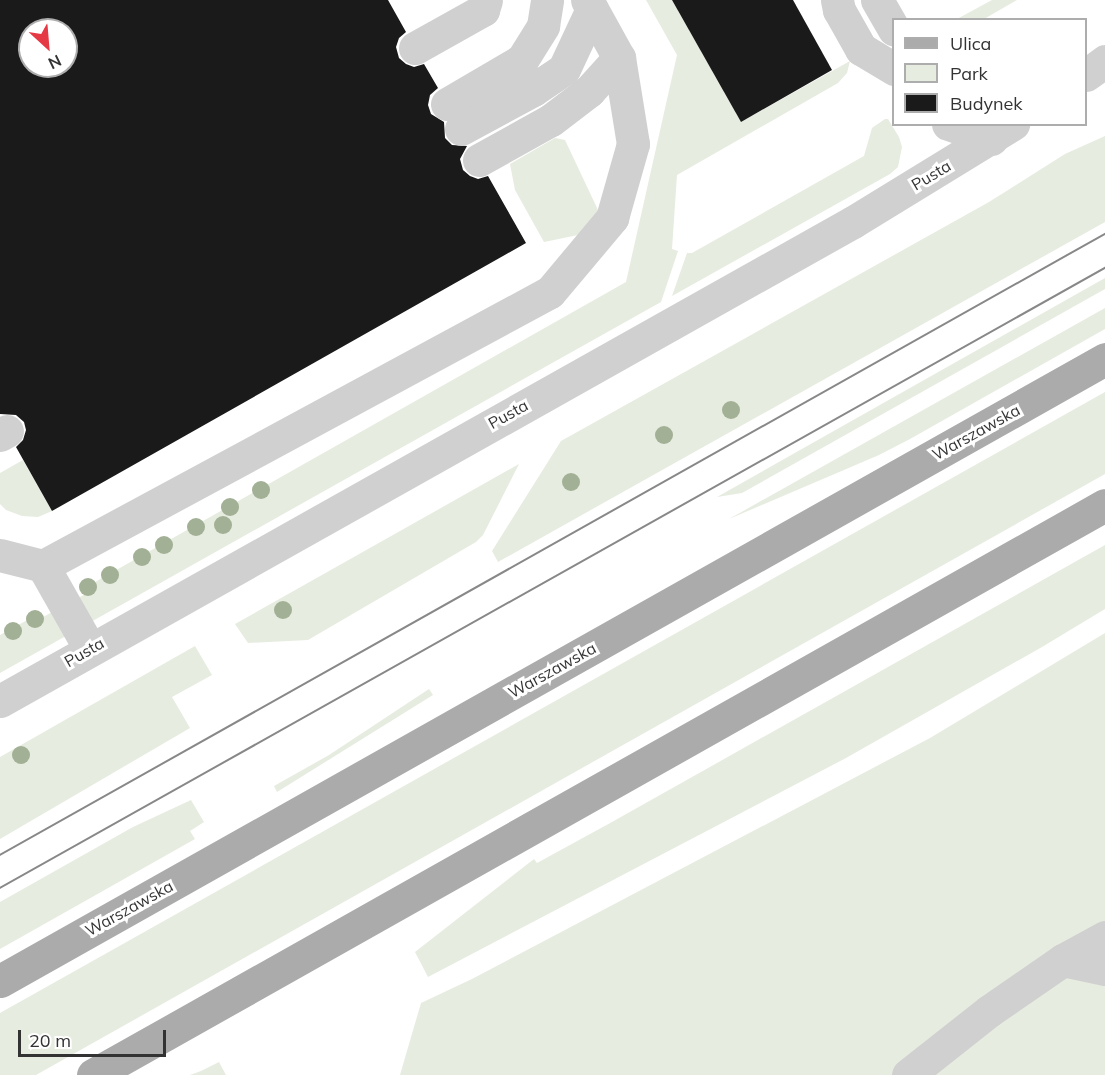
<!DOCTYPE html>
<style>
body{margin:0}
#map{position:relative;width:1105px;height:1075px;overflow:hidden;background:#fff;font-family:Mulish,sans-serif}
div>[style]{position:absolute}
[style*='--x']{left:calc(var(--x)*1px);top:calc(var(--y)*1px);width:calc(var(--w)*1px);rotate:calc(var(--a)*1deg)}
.green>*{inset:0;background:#e6ecdf}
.building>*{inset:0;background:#1a1a1a}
.minor>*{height:33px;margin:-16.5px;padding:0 16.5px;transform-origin:16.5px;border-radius:16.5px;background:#d0d0d0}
.major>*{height:33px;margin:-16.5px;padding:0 16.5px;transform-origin:16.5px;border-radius:16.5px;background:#ababab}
.tram>*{height:1.5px;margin:-0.75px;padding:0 0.75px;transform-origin:0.75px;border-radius:0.75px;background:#888}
.trees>*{width:18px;height:18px;margin:-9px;border-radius:50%;background:#a2b095}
span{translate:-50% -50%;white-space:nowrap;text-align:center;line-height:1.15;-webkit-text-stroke:6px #fff;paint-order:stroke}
.street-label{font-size:16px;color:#333}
.legend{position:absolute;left:892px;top:18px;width:195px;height:108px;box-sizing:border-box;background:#fff;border:2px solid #adadad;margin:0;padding:8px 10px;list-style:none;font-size:18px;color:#333}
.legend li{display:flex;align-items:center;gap:12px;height:30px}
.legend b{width:30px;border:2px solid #adadad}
.north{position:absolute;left:18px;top:18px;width:60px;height:60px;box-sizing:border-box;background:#fff;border:2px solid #adadad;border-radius:50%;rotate:154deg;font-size:16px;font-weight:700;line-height:24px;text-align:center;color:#333}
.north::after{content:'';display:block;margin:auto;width:21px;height:27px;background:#e63946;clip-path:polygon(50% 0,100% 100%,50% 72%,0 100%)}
.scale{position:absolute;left:18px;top:1030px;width:148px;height:27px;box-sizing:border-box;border:3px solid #333;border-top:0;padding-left:8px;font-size:18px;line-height:21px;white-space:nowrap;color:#333;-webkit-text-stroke:4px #fff;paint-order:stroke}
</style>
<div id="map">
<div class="green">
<i style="clip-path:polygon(646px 0,672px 0,741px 122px,850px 61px,847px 73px,838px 83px,677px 175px,672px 249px,678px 251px,661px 302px,0 673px,0 635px,31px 618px,34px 622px,91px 591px,88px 586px,626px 282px,677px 55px)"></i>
<i style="clip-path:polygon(992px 0,1017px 0,984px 19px,957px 19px)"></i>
<i style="clip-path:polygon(885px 119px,888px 119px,899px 137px,902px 147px,898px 167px,890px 174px,672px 296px,687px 253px,692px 253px,864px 156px,872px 128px)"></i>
<i style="clip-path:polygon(1105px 136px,1105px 222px,498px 562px,492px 551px,561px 441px,989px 202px,1065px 154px)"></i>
<i style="clip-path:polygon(555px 138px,565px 140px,598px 210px,583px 234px,544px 242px,515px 190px,510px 164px)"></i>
<i style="clip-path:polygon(1105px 278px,1105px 289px,742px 493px,717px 497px)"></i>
<i style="clip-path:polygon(1105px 308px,1105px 329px,910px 439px,879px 455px,729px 519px)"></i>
<i style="clip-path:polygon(1105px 392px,1105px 474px,36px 1075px,0 1075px,0 1013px)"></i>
<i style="clip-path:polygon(23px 460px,52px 511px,38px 517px,22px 516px,6px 510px,0 504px,0 473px)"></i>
<i style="clip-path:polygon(519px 464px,483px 535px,476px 542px,308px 640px,248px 643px,235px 624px)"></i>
<i style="clip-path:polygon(1105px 545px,1105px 609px,1042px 647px,846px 758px,428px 977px,415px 952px,534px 859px,537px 863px,612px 822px)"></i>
<i style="clip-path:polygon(1105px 633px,1105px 1075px,400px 1075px,421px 1003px,472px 979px,930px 738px)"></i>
<i style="clip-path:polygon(195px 646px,212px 675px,172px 697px,190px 728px,0 839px,0 757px)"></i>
<i style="clip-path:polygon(429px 689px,433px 695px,277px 792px,274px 786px,329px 755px)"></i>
<i style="clip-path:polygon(191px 800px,204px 822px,190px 831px,195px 839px,0 949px,0 902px,133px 827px)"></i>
<i style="clip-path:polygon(219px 1062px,226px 1075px,190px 1075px,201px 1071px)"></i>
</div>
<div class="building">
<i style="clip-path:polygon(evenodd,0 0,388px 0,406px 32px,399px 38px,396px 47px,399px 58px,406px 64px,414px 67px,424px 64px,438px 88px,430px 95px,428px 105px,431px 114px,444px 122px,445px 138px,452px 145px,467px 146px,460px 159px,463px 170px,470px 176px,478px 179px,488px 176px,526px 243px,52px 511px,16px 447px,23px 440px,26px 430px,24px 422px,16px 415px,0 414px,0 0,30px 30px,66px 30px,66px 66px,30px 66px,30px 30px)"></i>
<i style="clip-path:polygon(672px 0,793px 0,832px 70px,741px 122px)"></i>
</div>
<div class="minor">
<i style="--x:837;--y:0;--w:10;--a:79"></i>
<i style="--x:839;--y:10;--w:45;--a:60.6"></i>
<i style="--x:861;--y:49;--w:39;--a:31"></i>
<i style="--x:877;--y:0;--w:34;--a:60"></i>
<i style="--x:415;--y:48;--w:78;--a:-29.2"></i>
<i style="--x:483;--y:10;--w:10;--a:-73"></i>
<i style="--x:1086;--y:75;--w:24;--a:-36"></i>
<i style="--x:447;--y:104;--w:87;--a:-30.4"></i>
<i style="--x:522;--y:60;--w:40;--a:-58"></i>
<i style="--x:543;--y:26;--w:26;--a:-81"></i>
<i style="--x:948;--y:124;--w:46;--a:18.8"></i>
<i style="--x:461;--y:129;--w:82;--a:-28.4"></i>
<i style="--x:533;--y:90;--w:37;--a:-34"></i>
<i style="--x:564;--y:69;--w:66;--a:-65"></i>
<i style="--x:479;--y:160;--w:82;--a:-29.1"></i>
<i style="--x:551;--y:120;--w:48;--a:-37.3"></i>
<i style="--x:589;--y:91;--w:45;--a:-47.7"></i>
<i style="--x:0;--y:435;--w:8;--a:-30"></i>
<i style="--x:0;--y:555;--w:44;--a:14.3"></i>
<i style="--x:43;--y:566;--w:576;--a:-28.39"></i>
<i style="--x:550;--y:292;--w:97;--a:-50"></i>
<i style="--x:612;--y:218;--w:77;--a:-74.2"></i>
<i style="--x:633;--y:144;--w:87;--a:-99.2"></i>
<i style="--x:619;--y:58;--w:66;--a:-118.9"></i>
<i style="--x:43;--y:566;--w:95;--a:60.5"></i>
<i style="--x:0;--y:701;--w:978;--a:-29.32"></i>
<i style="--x:853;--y:222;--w:188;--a:-31.5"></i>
<i style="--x:1063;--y:960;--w:43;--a:12.1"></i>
<i style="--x:908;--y:1075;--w:103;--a:-38.3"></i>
<i style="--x:989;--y:1011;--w:90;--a:-34.6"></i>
<i style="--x:1063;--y:960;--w:48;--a:-28.7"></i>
</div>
<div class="major">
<i style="--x:0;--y:981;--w:1268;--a:-29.37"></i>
<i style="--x:93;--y:1075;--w:1161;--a:-29.39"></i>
</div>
<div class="tram">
<i style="--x:0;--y:855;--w:1268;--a:-29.34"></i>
<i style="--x:0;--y:888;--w:1267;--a:-29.3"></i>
</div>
<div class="trees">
<i style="left:731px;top:410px"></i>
<i style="left:664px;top:435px"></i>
<i style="left:571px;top:482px"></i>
<i style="left:261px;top:490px"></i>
<i style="left:230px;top:507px"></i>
<i style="left:223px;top:525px"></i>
<i style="left:196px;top:527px"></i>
<i style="left:164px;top:545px"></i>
<i style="left:142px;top:557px"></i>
<i style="left:110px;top:575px"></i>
<i style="left:88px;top:587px"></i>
<i style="left:283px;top:610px"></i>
<i style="left:35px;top:619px"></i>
<i style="left:13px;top:631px"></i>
<i style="left:21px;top:755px"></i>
</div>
<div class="street-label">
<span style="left:931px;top:175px;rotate:-31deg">Pusta</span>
<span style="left:508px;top:414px;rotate:-29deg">Pusta</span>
<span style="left:976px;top:432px;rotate:-29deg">Warszawska</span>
<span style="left:84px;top:652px;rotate:-30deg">Pusta</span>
<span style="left:552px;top:670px;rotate:-29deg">Warszawska</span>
<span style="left:129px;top:908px;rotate:-29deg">Warszawska</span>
</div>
<ul class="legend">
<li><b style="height:8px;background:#ababab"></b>Ulica</li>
<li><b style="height:16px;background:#e6ecdf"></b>Park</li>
<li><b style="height:16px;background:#1a1a1a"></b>Budynek</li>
</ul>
<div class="north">N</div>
<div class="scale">20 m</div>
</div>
